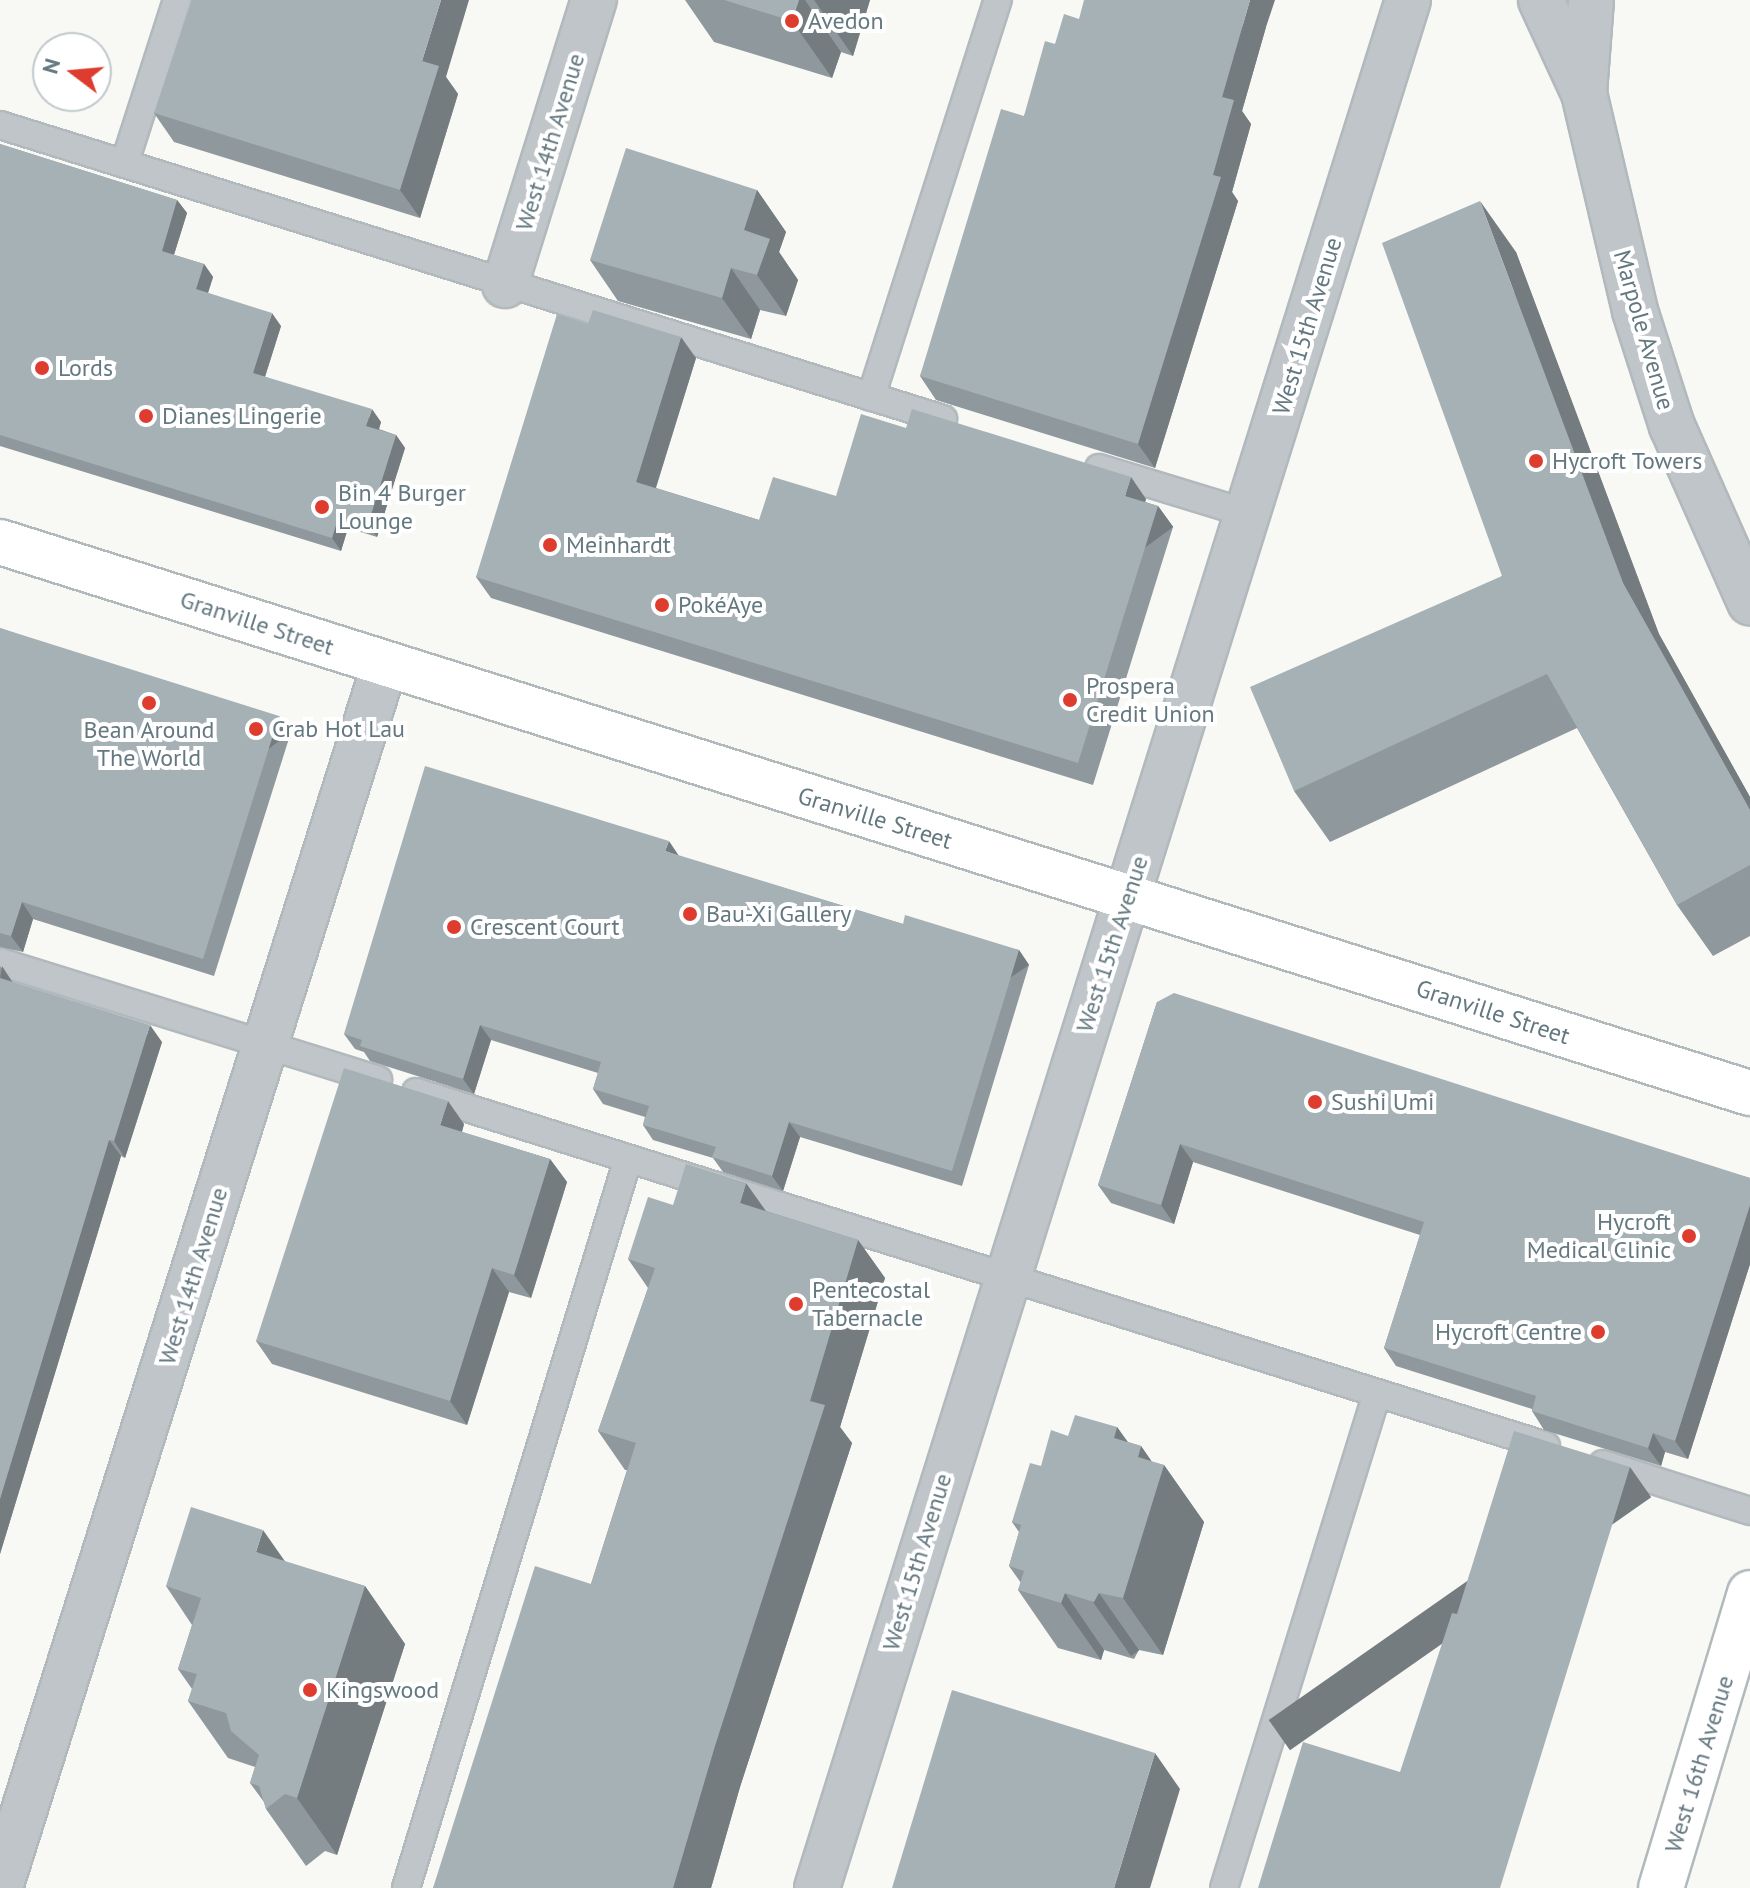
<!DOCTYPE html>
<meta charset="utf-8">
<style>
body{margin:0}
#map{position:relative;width:1750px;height:1888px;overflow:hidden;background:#f8f8f5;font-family:"PT Sans",sans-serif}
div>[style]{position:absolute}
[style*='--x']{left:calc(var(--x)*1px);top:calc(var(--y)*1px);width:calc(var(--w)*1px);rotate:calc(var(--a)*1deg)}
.roads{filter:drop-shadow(2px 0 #b2b9bc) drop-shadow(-2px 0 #b2b9bc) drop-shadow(0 2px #b2b9bc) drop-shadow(0 -2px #b2b9bc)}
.service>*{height:26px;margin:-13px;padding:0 13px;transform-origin:13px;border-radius:13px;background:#bfc5c8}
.minor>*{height:44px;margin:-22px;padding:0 22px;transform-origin:22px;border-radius:22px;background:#bfc5c8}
.tertiary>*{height:44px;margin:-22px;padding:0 22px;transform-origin:22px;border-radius:22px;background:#bfc5c8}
.secondary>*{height:44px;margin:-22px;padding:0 22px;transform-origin:22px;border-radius:22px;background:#fff}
.trunk>*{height:44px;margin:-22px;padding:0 22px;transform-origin:22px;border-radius:22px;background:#fff}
.wall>*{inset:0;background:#8f989c}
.shaded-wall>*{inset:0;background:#747c7f;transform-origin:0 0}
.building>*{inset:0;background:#a6b1b5}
.dots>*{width:22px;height:22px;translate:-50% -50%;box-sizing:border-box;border:4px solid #fff;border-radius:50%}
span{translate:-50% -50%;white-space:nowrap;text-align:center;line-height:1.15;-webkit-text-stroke:8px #fff;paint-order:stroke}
.poi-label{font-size:24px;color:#647880}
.left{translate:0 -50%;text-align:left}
.right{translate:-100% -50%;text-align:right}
.street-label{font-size:24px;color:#647880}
.north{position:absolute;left:32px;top:32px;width:80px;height:80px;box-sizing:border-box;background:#fff;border:2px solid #c1c9cc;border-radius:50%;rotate:286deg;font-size:22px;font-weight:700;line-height:32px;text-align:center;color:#647880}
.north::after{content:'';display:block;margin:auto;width:28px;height:36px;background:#de3c2f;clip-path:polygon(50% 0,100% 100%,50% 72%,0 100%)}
</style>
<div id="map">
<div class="roads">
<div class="service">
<i style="--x:0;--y:125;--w:988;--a:17.32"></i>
<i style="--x:125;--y:162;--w:170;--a:-72.2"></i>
<i style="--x:871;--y:397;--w:417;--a:-72.3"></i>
<i style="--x:1099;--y:468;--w:157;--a:17"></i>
<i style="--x:0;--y:962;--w:396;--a:17.3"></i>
<i style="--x:416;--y:1092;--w:1184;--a:17.39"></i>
<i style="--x:1603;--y:1464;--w:154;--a:17.7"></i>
<i style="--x:406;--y:1888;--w:762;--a:-73.06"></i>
<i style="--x:1224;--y:1888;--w:518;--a:-72.82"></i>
</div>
<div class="minor">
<i style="--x:505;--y:285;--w:299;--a:-72.7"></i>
<i style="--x:0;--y:1887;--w:1282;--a:-72.53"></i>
<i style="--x:817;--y:1888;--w:1978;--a:-72.62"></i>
</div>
<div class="tertiary">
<i style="--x:1541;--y:0;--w:102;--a:65.2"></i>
<i style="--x:1584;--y:93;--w:224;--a:76.8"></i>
<i style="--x:1635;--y:311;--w:121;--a:72.2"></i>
<i style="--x:1672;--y:426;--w:193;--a:66.1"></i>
<i style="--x:1584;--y:93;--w:93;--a:-85.7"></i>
</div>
<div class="secondary">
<i style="--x:1661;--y:1888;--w:308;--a:-73.2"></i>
</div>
<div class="trunk">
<i style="--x:0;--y:542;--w:1835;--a:17.48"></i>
</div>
</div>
<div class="wall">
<i style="clip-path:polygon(685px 0,870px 0,853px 56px,841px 52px,832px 78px,714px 42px)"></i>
<i style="clip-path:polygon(1079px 19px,1266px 27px,1242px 111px,1251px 124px,1232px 192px,1238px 201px,1155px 468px,936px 400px,920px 376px,1024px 116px,1055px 44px)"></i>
<i style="clip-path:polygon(446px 77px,458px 94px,420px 218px,174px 142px,154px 113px)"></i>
<i style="clip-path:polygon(0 144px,177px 200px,187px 213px,174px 255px,204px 264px,213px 277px,208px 293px,281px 326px,265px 377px,381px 422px,379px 429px,396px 435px,405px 448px,377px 537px,348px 528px,341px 551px,0 446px)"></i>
<i style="clip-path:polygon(757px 190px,786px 232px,779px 252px,798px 280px,786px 316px,760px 310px,751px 339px,618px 301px,590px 260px)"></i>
<i style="clip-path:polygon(1516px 252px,1659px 634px,1750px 797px,1750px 936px,1713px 956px,1677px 905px,1577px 728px,1330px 842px,1294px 791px,1502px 576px)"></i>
<i style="clip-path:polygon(588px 324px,696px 358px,656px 488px,759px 520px,836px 496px,1146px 499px,1145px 502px,1158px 506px,1173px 527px,1093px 785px,491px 598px,476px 577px)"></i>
<i style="clip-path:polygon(0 628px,291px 732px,214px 976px,33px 919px,23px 952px,0 947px)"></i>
<i style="clip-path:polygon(679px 856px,903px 924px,1019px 950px,1029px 965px,962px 1186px,800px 1137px,783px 1191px,723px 1172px,713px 1158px,653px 1140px,643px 1125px,645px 1117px,603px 1104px,593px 1089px,598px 1073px,491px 1040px,474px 1094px,370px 1061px,364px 1052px,355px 1049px,344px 1034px)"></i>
<i style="clip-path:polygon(0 966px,12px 982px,162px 1042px,125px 1158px,121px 1156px,0 1554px)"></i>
<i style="clip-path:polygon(1157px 1002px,1750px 1178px,1750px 1264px,1688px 1459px,1665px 1452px,1661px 1466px,1544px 1430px,1532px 1411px,1532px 1409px,1396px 1366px,1384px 1348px,1420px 1235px,1193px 1162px,1174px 1224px,1111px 1203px,1098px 1185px)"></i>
<i style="clip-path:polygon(464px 1124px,462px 1132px,550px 1159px,567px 1182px,531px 1298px,509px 1292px,467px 1425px,272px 1364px,256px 1341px)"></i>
<i style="clip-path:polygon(673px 1205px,766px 1211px,858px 1240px,885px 1278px,840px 1427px,852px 1443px,740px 1787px,711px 1888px,433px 1888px,591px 1584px,627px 1470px,625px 1470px,598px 1431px,648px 1288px,628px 1259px)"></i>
<i style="clip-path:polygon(1117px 1427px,1128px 1442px,1141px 1446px,1152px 1462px,1164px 1465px,1204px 1522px,1163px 1655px,1139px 1650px,1134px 1659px,1104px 1650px,1101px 1660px,1058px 1648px,1018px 1590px,1021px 1583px,1009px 1566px,1019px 1532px,1012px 1522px,1041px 1466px)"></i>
<i style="clip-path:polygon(285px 1562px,365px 1586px,405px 1644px,337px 1855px,325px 1851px,306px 1866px,266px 1809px,264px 1802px,250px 1783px,255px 1767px,228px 1758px,188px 1701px,192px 1689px,178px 1669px,192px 1625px,166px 1586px)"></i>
</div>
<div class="shaded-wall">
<i style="clip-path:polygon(441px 0,469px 0,446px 77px,458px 94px,420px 218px,400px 190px,422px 61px)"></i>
<i style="clip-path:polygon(799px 0,805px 0,841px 52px,832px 78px,792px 21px)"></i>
<i style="clip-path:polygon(814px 0,870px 0,853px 56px)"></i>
<i style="clip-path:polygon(1250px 0,1275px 0,1266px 27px,1242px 111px,1251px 124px,1232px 192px,1238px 201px,1155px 468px,1138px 444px,1213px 175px,1222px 97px)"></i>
<i style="clip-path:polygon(757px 190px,786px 232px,779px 252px,798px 280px,786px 316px,757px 275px,744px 230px)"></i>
<i style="clip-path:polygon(177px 200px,187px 213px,171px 264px,162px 251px)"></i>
<i style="clip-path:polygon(1480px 201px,1516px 252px,1659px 634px,1750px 797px,1750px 810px,1623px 583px)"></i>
<i style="clip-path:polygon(204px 264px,213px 277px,205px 302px,196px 289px)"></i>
<i style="clip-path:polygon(731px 268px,760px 310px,751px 339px,722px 298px)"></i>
<i style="clip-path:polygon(272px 313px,281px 326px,262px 386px,253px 373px)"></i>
<i style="clip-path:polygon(681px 337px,696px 358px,651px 503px,636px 482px)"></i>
<i style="clip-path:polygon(372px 409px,381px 422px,376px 439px,366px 426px)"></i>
<i style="clip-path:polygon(396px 435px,405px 448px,377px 537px,368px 524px)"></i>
<i style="clip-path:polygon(1131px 477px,1146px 499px,1140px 517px,1125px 496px)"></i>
<i style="left:1158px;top:506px;width:26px;height:269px;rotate:54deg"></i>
<i style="clip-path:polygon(339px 515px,348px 528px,341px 551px,332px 538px)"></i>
<i style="left:279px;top:716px;width:20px;height:255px;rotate:53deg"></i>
<i style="clip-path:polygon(669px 841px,679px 856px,665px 851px)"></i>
<i style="clip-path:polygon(22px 902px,33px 919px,23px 952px,11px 936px)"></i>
<i style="left:1019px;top:950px;width:18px;height:231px;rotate:56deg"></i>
<i style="clip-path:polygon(2px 966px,13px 983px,0 979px)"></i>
<i style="clip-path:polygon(150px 1025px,162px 1042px,125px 1158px,114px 1141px)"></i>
<i style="clip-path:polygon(480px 1025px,491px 1040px,474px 1094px,463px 1079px)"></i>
<i style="clip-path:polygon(448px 1101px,464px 1124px,457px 1149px,440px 1125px)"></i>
<i style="clip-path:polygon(789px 1122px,800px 1137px,783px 1191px,772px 1176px)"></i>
<i style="clip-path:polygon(109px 1140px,121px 1156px,0 1554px,0 1499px)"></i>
<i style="clip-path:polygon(1180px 1144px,1193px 1162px,1174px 1224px,1161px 1205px)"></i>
<i style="clip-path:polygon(550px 1159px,567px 1182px,531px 1298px,514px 1275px)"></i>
<i style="clip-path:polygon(746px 1183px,773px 1221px,740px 1203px)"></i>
<i style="clip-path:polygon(1750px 1205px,1750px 1264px,1688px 1459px,1675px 1441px)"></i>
<i style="clip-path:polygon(858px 1240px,885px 1278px,840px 1427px,852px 1443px,740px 1787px,711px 1888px,673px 1888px,714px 1749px,810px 1401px)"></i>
<i style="clip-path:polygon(492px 1268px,509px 1292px,467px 1425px,450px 1401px)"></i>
<i style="clip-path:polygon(1117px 1427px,1138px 1457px,1141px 1446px,1161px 1475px,1164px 1465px,1204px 1522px,1163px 1655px,1123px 1598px,1114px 1438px)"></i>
<i style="clip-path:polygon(1653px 1433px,1665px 1452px,1661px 1466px,1648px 1448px)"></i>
<i style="left:1630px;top:1467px;width:37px;height:441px;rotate:55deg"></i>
<i style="clip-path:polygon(263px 1530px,303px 1587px,256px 1552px)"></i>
<i style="clip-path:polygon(365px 1586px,405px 1644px,337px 1855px,297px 1798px)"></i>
<i style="clip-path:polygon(1065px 1593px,1104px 1650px,1101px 1660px,1061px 1603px)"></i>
<i style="left:1099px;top:1593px;width:70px;height:10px;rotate:55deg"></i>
<i style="clip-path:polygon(1155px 1753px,1180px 1789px,1150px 1888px,1114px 1888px)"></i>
</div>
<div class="building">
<i style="clip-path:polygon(192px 0,441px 0,422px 61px,439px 66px,400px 190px,154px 113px)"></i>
<i style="clip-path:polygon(724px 0,799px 0,792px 21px)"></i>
<i style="clip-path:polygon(1084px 0,1250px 0,1222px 97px,1234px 100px,1213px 175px,1221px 177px,1138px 444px,920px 376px,1001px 109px,1024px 116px,1045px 41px,1055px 44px,1064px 14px,1079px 19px)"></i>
<i style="clip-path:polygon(0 144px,177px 200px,162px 251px,204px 264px,196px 289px,272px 313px,253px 373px,372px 409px,366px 426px,396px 435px,368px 524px,339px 515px,332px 538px,0 435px)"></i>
<i style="clip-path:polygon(626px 148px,757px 190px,744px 230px,770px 239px,757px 275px,731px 268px,722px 298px,590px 260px)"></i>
<i style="clip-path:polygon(1480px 201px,1623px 583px,1750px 810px,1750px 865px,1677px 905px,1547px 674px,1294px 791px,1250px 687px,1502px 576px,1382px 243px)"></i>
<i style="clip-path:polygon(593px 310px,681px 337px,636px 482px,759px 520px,773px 477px,836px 496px,861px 414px,906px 428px,912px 409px,1131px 477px,1125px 496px,1158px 506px,1078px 763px,476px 577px,557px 314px,588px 324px)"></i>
<i style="clip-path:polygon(0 628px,279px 716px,203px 959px,22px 902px,11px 936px,0 933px)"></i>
<i style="clip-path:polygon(425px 766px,669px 841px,665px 851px,903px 924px,905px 915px,1019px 950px,952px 1171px,789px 1122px,772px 1176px,712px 1157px,716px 1147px,643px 1125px,649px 1106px,593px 1089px,601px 1062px,480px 1025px,463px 1079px,360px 1046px,362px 1040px,344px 1034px)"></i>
<i style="clip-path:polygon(0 978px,150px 1025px,114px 1141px,109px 1140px,0 1499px)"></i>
<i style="clip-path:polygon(1174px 993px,1750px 1178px,1750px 1205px,1675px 1441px,1653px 1433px,1648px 1448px,1532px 1411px,1536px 1396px,1384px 1348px,1424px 1222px,1180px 1144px,1161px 1205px,1098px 1185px,1157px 1002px)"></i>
<i style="clip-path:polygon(344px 1068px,448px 1101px,440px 1125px,550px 1159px,514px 1275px,492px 1268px,450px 1401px,256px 1341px)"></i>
<i style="clip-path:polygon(686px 1164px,746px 1183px,740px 1203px,858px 1240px,810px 1401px,825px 1405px,714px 1749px,673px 1888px,433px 1888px,535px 1566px,591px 1584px,636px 1443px,598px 1431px,655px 1268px,628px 1259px,648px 1197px,673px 1205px)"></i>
<i style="clip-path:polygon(1075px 1415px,1117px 1427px,1114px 1438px,1141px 1446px,1138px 1457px,1164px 1465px,1123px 1598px,1099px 1593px,1094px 1602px,1065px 1593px,1061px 1603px,1018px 1590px,1024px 1571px,1009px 1566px,1021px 1525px,1012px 1522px,1030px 1463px,1041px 1466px,1051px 1430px,1068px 1436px)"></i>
<i style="clip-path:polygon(1514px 1431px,1630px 1467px,1500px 1888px,1258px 1888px,1303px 1742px,1400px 1772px,1452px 1613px,1457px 1614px)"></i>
<i style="clip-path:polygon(191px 1507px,263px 1530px,256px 1552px,365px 1586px,297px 1798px,285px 1794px,266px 1809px,259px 1786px,250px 1783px,259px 1755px,231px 1731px,226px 1713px,188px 1701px,197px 1674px,178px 1669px,201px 1598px,166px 1586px)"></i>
<i style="clip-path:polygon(952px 1690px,1155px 1753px,1114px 1888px,892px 1888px)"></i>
</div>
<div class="dots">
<i style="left:792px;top:21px;background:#de3c2f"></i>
<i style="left:42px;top:368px;background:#de3c2f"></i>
<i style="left:146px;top:416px;background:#de3c2f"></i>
<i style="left:1536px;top:461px;background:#de3c2f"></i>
<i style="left:322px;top:507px;background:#de3c2f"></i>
<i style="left:550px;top:545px;background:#de3c2f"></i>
<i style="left:662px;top:605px;background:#de3c2f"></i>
<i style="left:1070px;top:700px;background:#de3c2f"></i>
<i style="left:149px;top:703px;background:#de3c2f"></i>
<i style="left:256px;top:729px;background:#de3c2f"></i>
<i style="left:690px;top:914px;background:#de3c2f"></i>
<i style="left:454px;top:927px;background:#de3c2f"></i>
<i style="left:1315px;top:1102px;background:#de3c2f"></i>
<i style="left:1689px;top:1236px;background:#de3c2f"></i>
<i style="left:796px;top:1304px;background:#de3c2f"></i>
<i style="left:1598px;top:1332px;background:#de3c2f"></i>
<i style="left:310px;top:1690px;background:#de3c2f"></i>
</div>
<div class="poi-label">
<span class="left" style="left:808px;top:21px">Avedon</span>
<span class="left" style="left:58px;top:368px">Lords</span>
<span class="left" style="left:162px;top:416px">Dianes Lingerie</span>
<span class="left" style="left:1552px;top:461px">Hycroft Towers</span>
<span class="left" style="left:338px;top:507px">Bin 4 Burger<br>Lounge</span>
<span class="left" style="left:566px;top:545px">Meinhardt</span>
<span class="left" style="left:678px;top:605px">PokéAye</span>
<span class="left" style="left:1086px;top:700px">Prospera<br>Credit Union</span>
<span class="left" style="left:272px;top:729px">Crab Hot Lau</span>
<span style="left:149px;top:744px">Bean Around<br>The World</span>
<span class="left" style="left:706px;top:914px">Bau-Xi Gallery</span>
<span class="left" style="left:470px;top:927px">Crescent Court</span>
<span class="left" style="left:1331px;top:1102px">Sushi Umi</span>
<span class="right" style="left:1671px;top:1236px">Hycroft<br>Medical Clinic</span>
<span class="left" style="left:812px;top:1304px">Pentecostal<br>Tabernacle</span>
<span class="right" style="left:1582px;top:1332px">Hycroft Centre</span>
<span class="left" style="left:326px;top:1690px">Kingswood</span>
</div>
<div class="street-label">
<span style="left:550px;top:142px;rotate:-73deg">West 14th Avenue</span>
<span style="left:1307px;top:326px;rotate:-73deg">West 15th Avenue</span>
<span style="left:1644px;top:330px;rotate:74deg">Marpole Avenue</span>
<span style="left:257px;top:623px;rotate:18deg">Granville Street</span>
<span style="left:875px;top:818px;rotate:17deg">Granville Street</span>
<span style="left:1112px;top:944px;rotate:-72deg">West 15th Avenue</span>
<span style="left:1493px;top:1012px;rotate:18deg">Granville Street</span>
<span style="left:193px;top:1276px;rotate:-73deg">West 14th Avenue</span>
<span style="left:917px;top:1562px;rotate:-73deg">West 15th Avenue</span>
<span style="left:1699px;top:1764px;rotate:-73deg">West 16th Avenue</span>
</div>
<div class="north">N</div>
</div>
